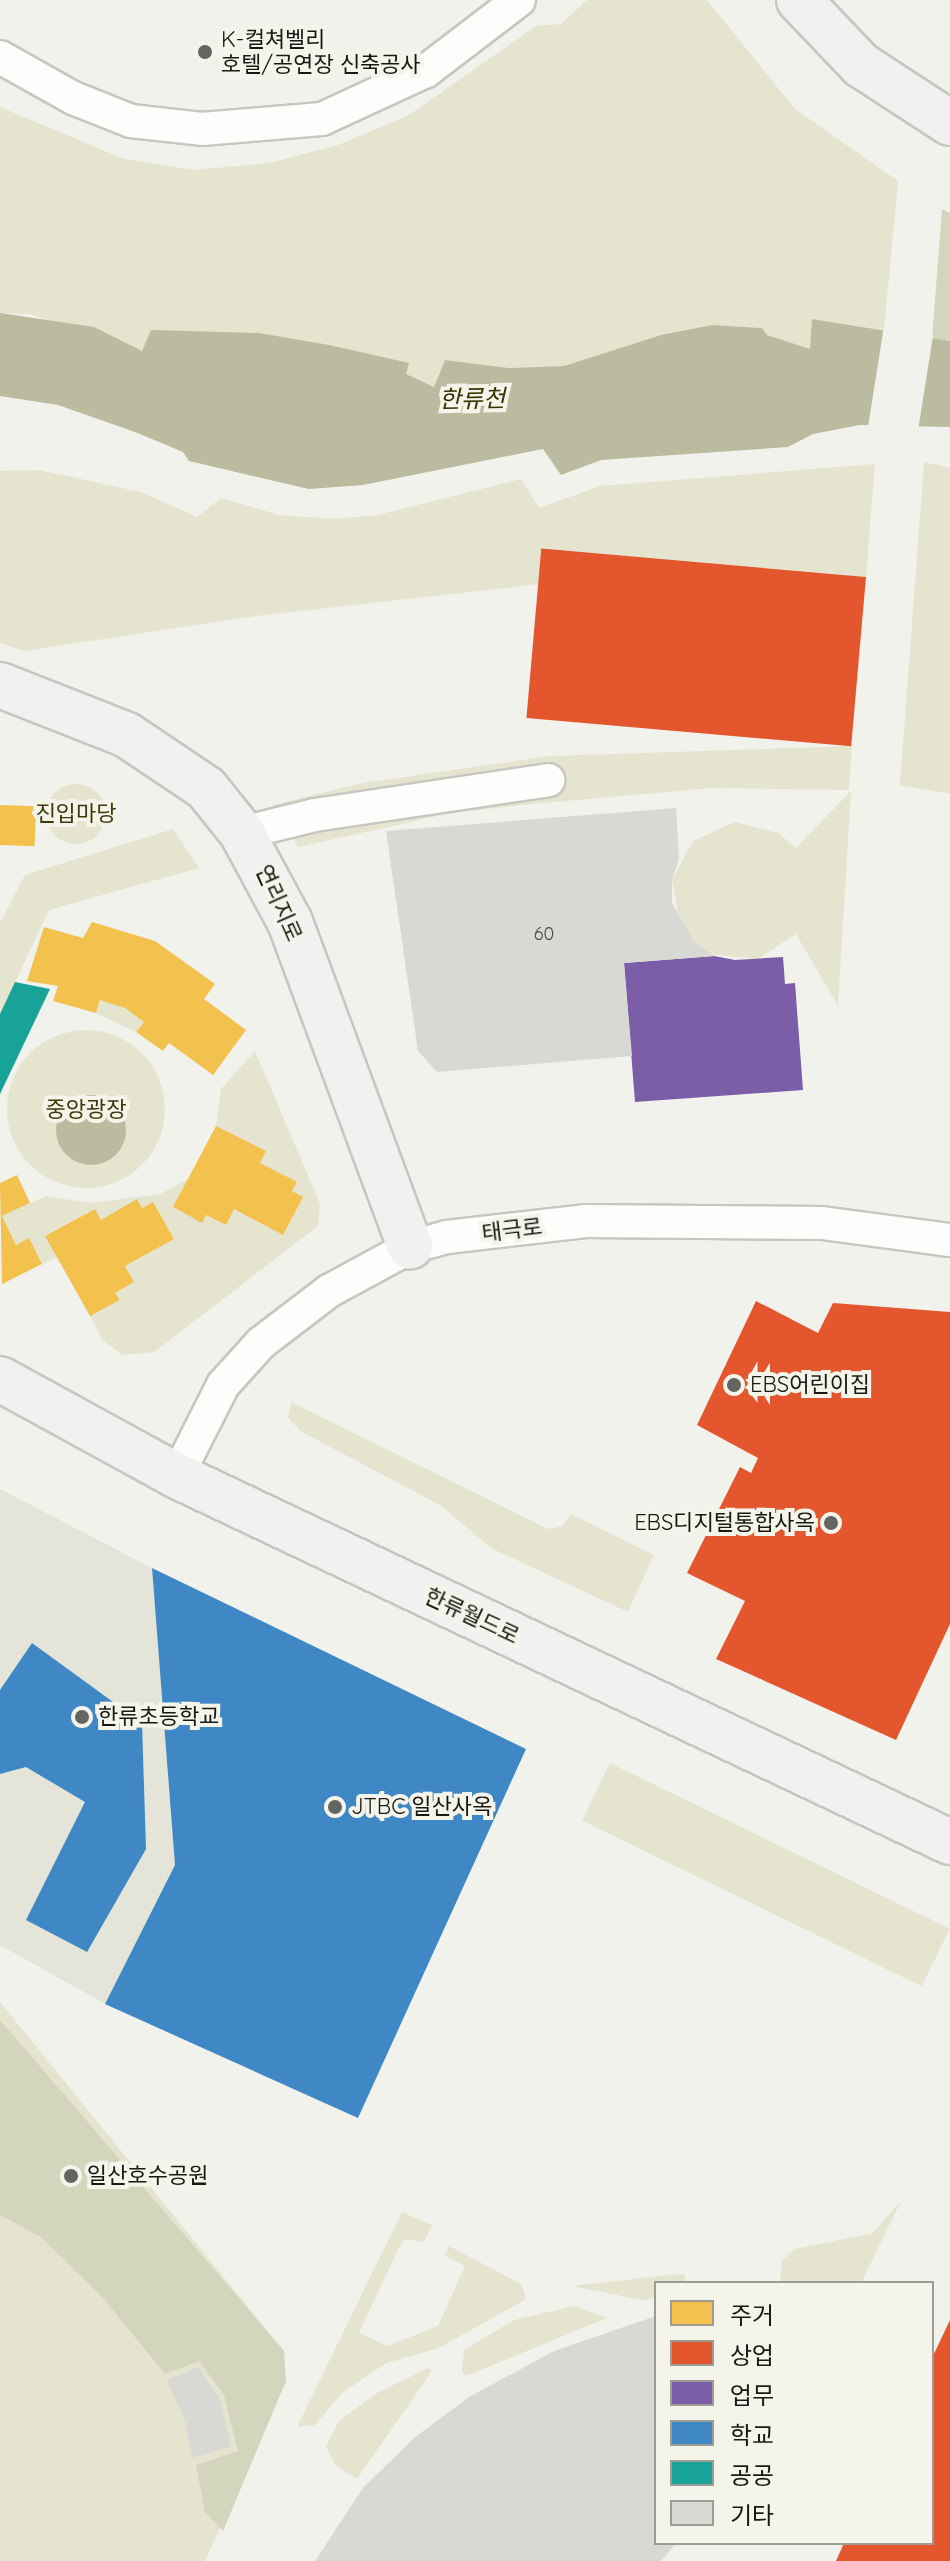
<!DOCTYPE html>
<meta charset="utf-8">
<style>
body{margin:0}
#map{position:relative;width:950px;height:2561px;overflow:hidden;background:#f2f2ec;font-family:Quicksand,"Noto Sans KR",sans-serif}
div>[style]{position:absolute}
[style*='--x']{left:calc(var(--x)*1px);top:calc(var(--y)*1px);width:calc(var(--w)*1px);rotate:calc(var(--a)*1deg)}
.built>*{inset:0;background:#e4e4d8}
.green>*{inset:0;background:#e4e4cf;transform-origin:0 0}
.round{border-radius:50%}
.forest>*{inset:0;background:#d4d5bd}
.water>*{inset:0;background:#bbbb9f}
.pier>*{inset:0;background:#f2f2ec;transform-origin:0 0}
.homes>*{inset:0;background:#f2c14e;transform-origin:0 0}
.shops>*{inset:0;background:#e4572e;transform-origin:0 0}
.offices>*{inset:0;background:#7b5ea7}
.schools>*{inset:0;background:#3f88c5}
.public>*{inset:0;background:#17a398}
.building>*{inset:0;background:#d8d9d4}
.roads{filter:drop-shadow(2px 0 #c7c7c2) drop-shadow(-2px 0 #c7c7c2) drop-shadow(0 2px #c7c7c2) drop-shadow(0 -2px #c7c7c2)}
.street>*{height:32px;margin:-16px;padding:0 16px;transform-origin:16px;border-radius:16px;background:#fdfdfc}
.secondary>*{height:44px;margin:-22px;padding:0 22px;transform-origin:22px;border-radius:22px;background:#f3f0f1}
.dots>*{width:22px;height:22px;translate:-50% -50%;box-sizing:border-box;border:4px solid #f4f4ea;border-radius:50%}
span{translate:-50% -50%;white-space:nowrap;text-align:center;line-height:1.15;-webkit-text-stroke:8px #f4f4ea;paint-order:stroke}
.number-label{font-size:18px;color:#4a4a46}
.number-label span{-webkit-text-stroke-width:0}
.poi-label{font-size:22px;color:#181814}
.left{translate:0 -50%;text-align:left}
.right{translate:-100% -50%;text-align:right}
.park-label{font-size:22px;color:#3b3a0a}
.street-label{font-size:22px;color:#181814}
.water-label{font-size:24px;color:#343201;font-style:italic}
.legend{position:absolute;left:654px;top:2281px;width:280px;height:264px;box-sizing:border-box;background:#f4f4ea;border:2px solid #9c9c94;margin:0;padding:10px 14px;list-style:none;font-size:24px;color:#181814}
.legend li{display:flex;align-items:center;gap:16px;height:40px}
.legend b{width:40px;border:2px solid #9c9c94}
</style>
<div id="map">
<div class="built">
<i style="clip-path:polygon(0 1489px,152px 1568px,175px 1865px,105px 2004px,0 1945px)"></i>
</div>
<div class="green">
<i style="clip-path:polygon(587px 0,707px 0,795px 109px,898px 181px,884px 330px,813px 319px,811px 350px,767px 335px,762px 328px,712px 325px,661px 335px,564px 366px,509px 368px,445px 360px,434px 387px,405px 374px,409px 363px,142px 351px,30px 314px,0 313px,0 107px,124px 159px,194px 170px,269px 163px,338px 145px,409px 115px,536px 26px,561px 24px)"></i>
<i style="clip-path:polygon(924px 462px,950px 468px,950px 794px,900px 785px)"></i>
<i style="clip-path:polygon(875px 464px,866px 577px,540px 584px,256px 616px,24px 651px,0 643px,0 471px,39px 470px,141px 492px,197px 517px,221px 498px,279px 515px,334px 519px,378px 515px,521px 479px,539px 508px,600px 486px)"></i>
<i style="clip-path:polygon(852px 746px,849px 790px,712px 788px,520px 805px,447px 814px,298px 847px,272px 805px,363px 783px,551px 756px)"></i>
<i class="round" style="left:46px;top:784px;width:60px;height:60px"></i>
<i style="clip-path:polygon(851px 791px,838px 1006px,796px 934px,758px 959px,714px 955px,694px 942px,680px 925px,672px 880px,693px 841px,735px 822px,778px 833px,796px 848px)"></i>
<i style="clip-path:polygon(173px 829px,199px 868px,49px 910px,0 1014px,0 923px,25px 875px)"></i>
<i style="clip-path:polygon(100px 1000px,125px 1008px,144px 1022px,136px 1032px,96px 1013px)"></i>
<i class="round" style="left:7px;top:1030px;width:158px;height:158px"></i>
<i style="clip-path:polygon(255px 1051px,320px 1204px,318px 1226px,154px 1352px,123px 1355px,102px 1340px,90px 1316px,119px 1300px,115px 1293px,134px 1282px,125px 1266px,174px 1239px,153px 1202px,142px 1208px,137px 1199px,101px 1220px,94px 1209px,46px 1235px,57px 1257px,42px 1264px,29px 1239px,16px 1245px,2px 1216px,46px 1196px,91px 1203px,160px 1194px,188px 1179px,173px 1208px,202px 1222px,206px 1215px,225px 1225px,234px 1209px,283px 1234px,303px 1197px,292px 1191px,296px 1182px,260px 1163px,265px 1151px,216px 1126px,221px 1089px)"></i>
<i style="clip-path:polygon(291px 1402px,548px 1529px,563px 1526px,571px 1514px,654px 1555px,628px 1612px,491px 1548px,440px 1505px,300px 1431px,288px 1417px)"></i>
<i style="left:610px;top:1763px;width:378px;height:64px;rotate:26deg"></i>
<i style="clip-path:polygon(0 2002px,284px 2351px,286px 2381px,205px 2561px,0 2561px)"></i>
<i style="clip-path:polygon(901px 2201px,861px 2283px,780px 2283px,782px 2260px,795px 2249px,873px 2233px)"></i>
<i style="clip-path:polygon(402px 2212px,432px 2225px,424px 2242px,405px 2239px,400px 2245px,359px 2333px,387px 2346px,438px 2326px,465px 2266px,445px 2256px,449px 2246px,521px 2284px,526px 2299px,439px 2348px,386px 2363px,342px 2393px,315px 2425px,297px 2427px)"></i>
<i style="clip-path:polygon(678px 2274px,685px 2275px,685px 2283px,656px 2283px,656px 2298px,642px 2300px,572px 2286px)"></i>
<i style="clip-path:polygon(575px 2306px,607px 2318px,466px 2376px,462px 2372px,464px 2350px,514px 2320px)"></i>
<i style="clip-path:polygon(428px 2368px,432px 2371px,357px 2479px,335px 2465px,326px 2446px,339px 2421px,377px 2393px)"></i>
</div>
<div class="forest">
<i style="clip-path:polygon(942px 209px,950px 213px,950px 341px,932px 338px)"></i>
<i style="clip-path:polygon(0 2020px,284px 2351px,286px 2381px,223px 2531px,205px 2512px,196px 2465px,238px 2451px,224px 2395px,199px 2361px,165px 2374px,104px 2299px,41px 2237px,0 2215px)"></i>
</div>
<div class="water">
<i style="clip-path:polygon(0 313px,94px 327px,142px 351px,151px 330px,259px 333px,329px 345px,409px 363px,406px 374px,434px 387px,445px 360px,509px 368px,564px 366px,661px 335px,712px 325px,762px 328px,767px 335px,810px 349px,812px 319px,950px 341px,950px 427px,860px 425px,813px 434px,788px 447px,601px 460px,561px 475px,543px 449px,363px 485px,309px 489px,189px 461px,183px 452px,135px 432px,58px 405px,0 396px)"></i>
<i class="round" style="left:56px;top:1095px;width:70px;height:70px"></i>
</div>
<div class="pier">
<i style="left:884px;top:326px;width:50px;height:103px;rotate:9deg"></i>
</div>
<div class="homes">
<i style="left:0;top:805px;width:36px;height:40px;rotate:2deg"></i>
<i style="clip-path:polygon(92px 922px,155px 941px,215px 984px,204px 999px,246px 1030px,213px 1075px,169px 1043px,163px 1051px,136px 1032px,144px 1022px,125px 1008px,100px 1000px,96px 1013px,53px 1001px,58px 986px,27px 981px,44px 927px,83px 938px)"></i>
<i style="clip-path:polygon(216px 1126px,266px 1151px,260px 1163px,297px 1182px,292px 1191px,303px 1197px,283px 1235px,234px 1209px,226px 1225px,206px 1215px,202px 1223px,173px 1207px)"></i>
<i style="clip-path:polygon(17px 1175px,30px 1203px,2px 1216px,16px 1245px,29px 1238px,42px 1264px,2px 1284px,0 1183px)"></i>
<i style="clip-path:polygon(137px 1199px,142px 1208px,153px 1202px,174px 1239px,125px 1266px,134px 1282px,115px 1293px,120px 1300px,90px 1316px,45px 1236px,95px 1209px,101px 1220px)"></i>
</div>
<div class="shops">
<i style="left:866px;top:577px;width:170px;height:326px;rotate:95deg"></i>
<i style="clip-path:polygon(756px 1301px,818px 1333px,833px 1303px,950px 1312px,950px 1624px,896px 1740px,716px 1659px,745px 1601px,687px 1573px,740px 1467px,751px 1473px,758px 1458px,697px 1425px)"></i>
<i style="clip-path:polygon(950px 2320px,950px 2561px,836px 2561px,844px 2543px,932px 2543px,932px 2358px)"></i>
</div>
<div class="offices">
<i style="clip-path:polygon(714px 956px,735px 960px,783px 957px,785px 984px,795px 983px,803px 1090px,635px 1102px,624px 963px)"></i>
</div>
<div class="schools">
<i style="clip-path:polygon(152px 1568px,526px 1749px,358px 2118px,105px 2004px,175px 1865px)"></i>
<i style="clip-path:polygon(32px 1643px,142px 1723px,146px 1849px,87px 1952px,26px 1920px,85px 1802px,26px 1767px,0 1774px,0 1690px)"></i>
</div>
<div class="public">
<i style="clip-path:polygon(15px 982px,50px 989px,0 1094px,0 1014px)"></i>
</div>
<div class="building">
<i style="clip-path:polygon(676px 808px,679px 859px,672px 880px,672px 903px,694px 942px,715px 956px,624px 963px,632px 1056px,437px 1072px,418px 1051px,386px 831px)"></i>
<i style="clip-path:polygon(656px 2316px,656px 2543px,676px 2543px,661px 2561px,315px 2561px,363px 2488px,414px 2438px,469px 2397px,554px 2351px)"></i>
<i style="clip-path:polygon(198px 2367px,220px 2399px,231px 2446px,192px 2458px,185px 2421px,167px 2380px)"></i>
</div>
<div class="roads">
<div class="street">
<i style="--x:0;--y:57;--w:84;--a:29.3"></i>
<i style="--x:73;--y:98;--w:62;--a:21.6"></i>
<i style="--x:131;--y:121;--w:71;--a:6.4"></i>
<i style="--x:202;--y:129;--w:120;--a:-4.8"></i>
<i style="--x:322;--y:119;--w:115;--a:-24.8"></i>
<i style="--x:426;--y:71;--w:117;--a:-37.4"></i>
<i style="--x:242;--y:833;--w:75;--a:-13.9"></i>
<i style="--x:315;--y:815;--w:236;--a:-8.5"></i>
<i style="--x:177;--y:1476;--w:102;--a:-63.2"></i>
<i style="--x:223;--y:1385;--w:57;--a:-47.9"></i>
<i style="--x:261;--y:1343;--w:86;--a:-37.4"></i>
<i style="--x:329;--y:1291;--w:92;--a:-28.5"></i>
<i style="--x:410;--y:1247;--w:38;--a:-15"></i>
<i style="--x:447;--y:1237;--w:139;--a:-6.6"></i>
<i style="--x:585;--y:1221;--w:237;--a:0.5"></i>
<i style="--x:822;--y:1223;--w:129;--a:7.6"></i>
</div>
<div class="secondary">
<i style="--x:799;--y:0;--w:90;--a:46.4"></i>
<i style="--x:861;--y:65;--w:106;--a:33.1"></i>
<i style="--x:0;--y:685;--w:136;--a:21.5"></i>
<i style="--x:127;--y:735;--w:95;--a:33.9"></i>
<i style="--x:206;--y:788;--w:58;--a:51.3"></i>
<i style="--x:242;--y:833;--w:101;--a:61.7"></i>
<i style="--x:290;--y:922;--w:346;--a:69.7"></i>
<i style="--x:0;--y:1379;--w:202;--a:28.7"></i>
<i style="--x:177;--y:1476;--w:855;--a:25.34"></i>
</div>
</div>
<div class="dots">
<i style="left:205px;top:52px;background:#646460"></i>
<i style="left:734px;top:1385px;background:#646460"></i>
<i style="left:831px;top:1523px;background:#646460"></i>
<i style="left:82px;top:1717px;background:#646460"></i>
<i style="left:335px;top:1807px;background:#646460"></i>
<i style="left:71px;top:2176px;background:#646460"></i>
</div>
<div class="number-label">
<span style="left:544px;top:934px">60</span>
</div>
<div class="poi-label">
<span class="left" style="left:221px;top:52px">K-컬쳐벨리<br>호텔/공연장 신축공사</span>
<span class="left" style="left:750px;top:1385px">EBS어린이집</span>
<span class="right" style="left:815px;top:1523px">EBS디지털통합사옥</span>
<span class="left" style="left:98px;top:1717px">한류초등학교</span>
<span class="left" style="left:351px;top:1807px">JTBC 일산사옥</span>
<span class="left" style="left:87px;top:2176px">일산호수공원</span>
</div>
<div class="park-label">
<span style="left:76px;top:814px">진입마당</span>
<span style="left:86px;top:1110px">중앙광장</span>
</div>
<div class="street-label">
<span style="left:279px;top:903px;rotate:66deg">연리지로</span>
<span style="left:512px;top:1230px;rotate:-7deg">태극로</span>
<span style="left:472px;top:1616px;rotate:25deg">한류월드로</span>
</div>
<div class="water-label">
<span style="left:472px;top:399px;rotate:-1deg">한류천</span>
</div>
<ul class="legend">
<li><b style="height:22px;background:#f2c14e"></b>주거</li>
<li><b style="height:22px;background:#e4572e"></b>상업</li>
<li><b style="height:22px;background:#7b5ea7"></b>업무</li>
<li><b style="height:22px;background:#3f88c5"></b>학교</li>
<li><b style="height:22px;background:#17a398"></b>공공</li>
<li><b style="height:22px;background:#d8d9d4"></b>기타</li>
</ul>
</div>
